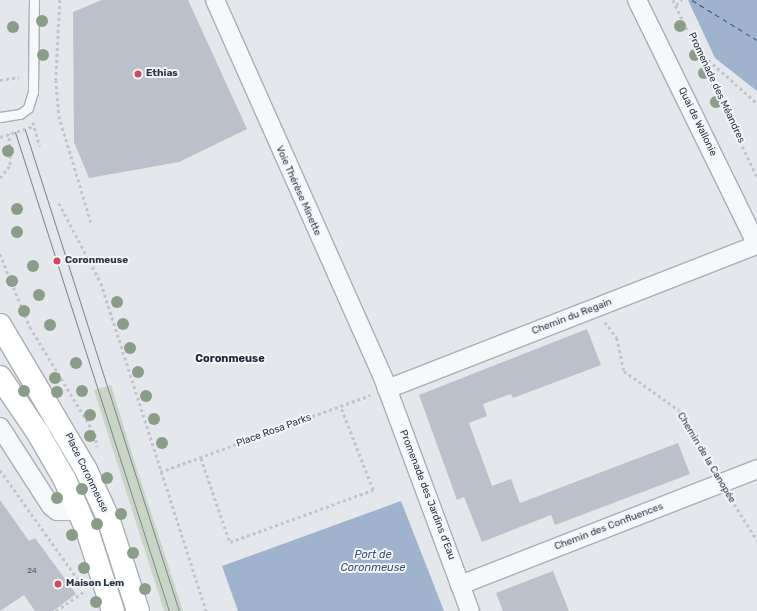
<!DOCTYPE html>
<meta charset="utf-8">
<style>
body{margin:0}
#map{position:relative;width:757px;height:611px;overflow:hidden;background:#e4e7ec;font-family:Rubik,sans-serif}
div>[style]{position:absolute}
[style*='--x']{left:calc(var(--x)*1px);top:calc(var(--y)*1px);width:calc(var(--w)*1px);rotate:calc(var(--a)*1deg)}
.green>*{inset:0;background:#c9d6c5}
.water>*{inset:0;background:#9fb4cc}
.ferry>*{height:1px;margin-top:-0.5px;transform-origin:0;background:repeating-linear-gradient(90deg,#34527a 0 5px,transparent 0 9px)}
.building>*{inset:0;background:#bbc0ca}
.path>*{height:2.5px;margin-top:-1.25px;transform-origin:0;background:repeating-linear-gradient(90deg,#c2c5cb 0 3px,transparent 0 6px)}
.roads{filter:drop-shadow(1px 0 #a9aeb7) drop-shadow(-1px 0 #a9aeb7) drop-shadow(0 1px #a9aeb7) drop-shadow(0 -1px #a9aeb7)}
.lane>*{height:9px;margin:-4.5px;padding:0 4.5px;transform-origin:4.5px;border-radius:4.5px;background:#f7f8fa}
.street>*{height:18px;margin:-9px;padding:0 9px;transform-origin:9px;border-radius:9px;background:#f7f8fa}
.secondary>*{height:22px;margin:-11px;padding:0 11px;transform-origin:11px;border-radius:11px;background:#fff}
.tram>*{height:1px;margin:-0.5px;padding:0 0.5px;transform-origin:0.5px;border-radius:0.5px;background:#7d8696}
.trees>*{width:12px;height:12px;margin:-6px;border-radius:50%;background:#899d89}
.dots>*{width:11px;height:11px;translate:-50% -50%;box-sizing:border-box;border:2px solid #f4f6f9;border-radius:50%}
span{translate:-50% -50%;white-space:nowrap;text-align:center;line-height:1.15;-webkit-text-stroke:4px #f4f6f9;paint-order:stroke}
.number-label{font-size:8px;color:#4f5766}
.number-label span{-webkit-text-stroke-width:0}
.poi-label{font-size:10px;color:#2b3445;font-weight:700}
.left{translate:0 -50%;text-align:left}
.street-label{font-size:10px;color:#2b3445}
.neighbourhood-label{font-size:11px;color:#1d2536;font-weight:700}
.water-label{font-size:11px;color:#34527a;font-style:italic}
</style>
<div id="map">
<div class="green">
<i style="clip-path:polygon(111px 385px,134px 460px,183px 611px,164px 611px,94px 390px)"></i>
</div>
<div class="water">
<i style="clip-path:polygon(688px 0,757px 0,757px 91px,715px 58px)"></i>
<i style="clip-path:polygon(401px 501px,444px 611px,238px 611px,222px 566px)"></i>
</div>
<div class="ferry">
<i style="--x:692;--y:0;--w:76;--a:31.6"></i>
</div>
<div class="building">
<i style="clip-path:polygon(102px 0,188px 0,247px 129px,179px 162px,89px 178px,74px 142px,73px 12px)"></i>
<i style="clip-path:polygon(587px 329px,601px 365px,513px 398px,511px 394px,483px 404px,487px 416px,469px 423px,492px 486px,511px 479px,520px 503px,678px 443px,690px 474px,555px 525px,551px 515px,482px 542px,464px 497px,457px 500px,419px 395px)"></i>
<i style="clip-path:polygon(0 500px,29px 541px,35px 538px,76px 594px,53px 611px,35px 611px,24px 595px,0 611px)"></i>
<i style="clip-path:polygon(553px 571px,569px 611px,503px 611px,496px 593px)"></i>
</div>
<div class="path">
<i style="--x:60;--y:0;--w:80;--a:92.9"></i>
<i style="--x:56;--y:80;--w:36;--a:85"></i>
<i style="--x:59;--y:116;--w:111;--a:73.2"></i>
<i style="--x:673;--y:0;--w:196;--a:64.6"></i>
<i style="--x:676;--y:5;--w:8;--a:-40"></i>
<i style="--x:704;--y:56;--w:71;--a:41.6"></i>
<i style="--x:0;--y:80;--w:19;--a:-9"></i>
<i style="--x:33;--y:122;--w:25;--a:74"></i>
<i style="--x:0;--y:137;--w:36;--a:-18"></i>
<i style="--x:0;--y:178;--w:16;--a:-52"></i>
<i style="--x:10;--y:165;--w:31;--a:-92"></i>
<i style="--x:59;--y:203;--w:90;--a:62.3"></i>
<i style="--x:101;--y:283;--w:344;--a:72.2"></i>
<i style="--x:0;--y:254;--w:79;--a:67.7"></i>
<i style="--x:30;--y:327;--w:125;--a:58.7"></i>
<i style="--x:95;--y:434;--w:13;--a:81"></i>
<i style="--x:605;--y:322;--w:20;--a:53"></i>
<i style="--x:617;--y:338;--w:34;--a:78"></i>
<i style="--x:624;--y:371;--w:67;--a:35.3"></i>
<i style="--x:679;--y:410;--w:66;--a:59.9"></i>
<i style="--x:201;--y:458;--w:89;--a:71"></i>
<i style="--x:230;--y:542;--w:152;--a:-20"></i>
<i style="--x:373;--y:490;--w:90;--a:-111.4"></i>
<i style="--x:0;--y:470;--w:141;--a:54.5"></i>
<i style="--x:160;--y:472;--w:224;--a:-20.1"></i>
<i style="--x:731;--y:499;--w:49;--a:57.6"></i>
<i style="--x:56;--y:611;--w:35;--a:-35"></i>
</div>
<div class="roads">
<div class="lane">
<i style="--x:0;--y:117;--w:20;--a:-9"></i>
<i style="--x:20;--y:114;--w:10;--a:-37"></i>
<i style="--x:28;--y:108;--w:17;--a:-73"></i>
<i style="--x:33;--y:92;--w:92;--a:-89.4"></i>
</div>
<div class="street">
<i style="--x:215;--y:0;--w:416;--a:66"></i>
<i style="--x:384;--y:380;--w:246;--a:69.6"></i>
<i style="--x:637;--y:0;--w:273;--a:63.9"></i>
<i style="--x:387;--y:389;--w:397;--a:-21.3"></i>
<i style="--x:0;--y:427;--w:94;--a:57.2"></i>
<i style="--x:51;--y:506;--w:8;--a:40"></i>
<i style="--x:57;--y:511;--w:22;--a:0"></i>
<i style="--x:460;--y:585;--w:319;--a:-21.3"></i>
</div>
<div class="secondary">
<i style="--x:0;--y:325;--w:169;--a:59.3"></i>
<i style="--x:86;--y:470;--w:53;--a:65.4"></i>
<i style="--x:108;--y:518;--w:98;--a:72.1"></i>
<i style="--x:0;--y:377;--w:68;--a:55.8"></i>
<i style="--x:38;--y:433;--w:54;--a:60.1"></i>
<i style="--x:65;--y:480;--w:58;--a:66.5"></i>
<i style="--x:88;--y:533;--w:82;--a:72.2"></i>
</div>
</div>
<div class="tram">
<i style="--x:25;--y:130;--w:505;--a:72.25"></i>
<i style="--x:15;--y:132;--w:503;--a:72.18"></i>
</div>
<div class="trees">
<i style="left:42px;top:21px"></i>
<i style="left:680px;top:26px"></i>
<i style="left:13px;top:27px"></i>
<i style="left:43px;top:55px"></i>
<i style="left:695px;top:55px"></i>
<i style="left:704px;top:73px"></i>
<i style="left:716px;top:102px"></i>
<i style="left:8px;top:151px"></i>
<i style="left:17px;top:209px"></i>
<i style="left:17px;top:232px"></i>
<i style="left:33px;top:266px"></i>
<i style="left:12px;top:281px"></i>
<i style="left:39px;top:295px"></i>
<i style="left:117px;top:302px"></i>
<i style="left:24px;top:311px"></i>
<i style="left:123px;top:324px"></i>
<i style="left:50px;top:325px"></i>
<i style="left:130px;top:348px"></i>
<i style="left:76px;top:363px"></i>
<i style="left:138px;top:372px"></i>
<i style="left:55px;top:378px"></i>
<i style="left:24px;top:391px"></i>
<i style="left:82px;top:391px"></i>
<i style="left:57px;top:392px"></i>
<i style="left:146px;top:396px"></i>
<i style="left:90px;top:415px"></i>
<i style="left:154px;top:419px"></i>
<i style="left:90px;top:436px"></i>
<i style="left:162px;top:443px"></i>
<i style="left:107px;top:478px"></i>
<i style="left:82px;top:489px"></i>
<i style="left:57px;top:498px"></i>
<i style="left:121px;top:514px"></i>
<i style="left:97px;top:524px"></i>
<i style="left:72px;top:535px"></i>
<i style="left:133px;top:553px"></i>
<i style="left:84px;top:568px"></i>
<i style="left:145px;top:589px"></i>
<i style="left:96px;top:602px"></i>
</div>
<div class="dots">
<i style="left:138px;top:74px;background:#d1495b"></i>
<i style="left:57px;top:261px;background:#d1495b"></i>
<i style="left:58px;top:584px;background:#d1495b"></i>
</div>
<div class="number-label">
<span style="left:32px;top:571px">24</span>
</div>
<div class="poi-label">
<span class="left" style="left:146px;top:74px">Ethias</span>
<span class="left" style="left:65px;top:261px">Coronmeuse</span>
<span class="left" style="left:66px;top:584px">Maison Lem</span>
</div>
<div class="street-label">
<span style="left:716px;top:88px;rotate:65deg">Promenade des Méandres</span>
<span style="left:697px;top:122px;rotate:64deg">Quai de Wallonie</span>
<span style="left:298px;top:191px;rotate:66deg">Voie Thérèse Minette</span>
<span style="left:572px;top:317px;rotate:-21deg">Chemin du Regain</span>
<span style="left:274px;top:431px;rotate:-20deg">Place Rosa Parks</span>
<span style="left:706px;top:458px;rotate:59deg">Chemin de la Canopée</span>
<span style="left:86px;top:473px;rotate:64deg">Place Coronmeuse</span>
<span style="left:427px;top:495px;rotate:69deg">Promenade des Jardins d'Eau</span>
<span style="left:609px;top:527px;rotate:-21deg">Chemin des Confluences</span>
</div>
<div class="neighbourhood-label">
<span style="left:230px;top:359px">Coronmeuse</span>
</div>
<div class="water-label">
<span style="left:373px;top:562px">Port de<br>Coronmeuse</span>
</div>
</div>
